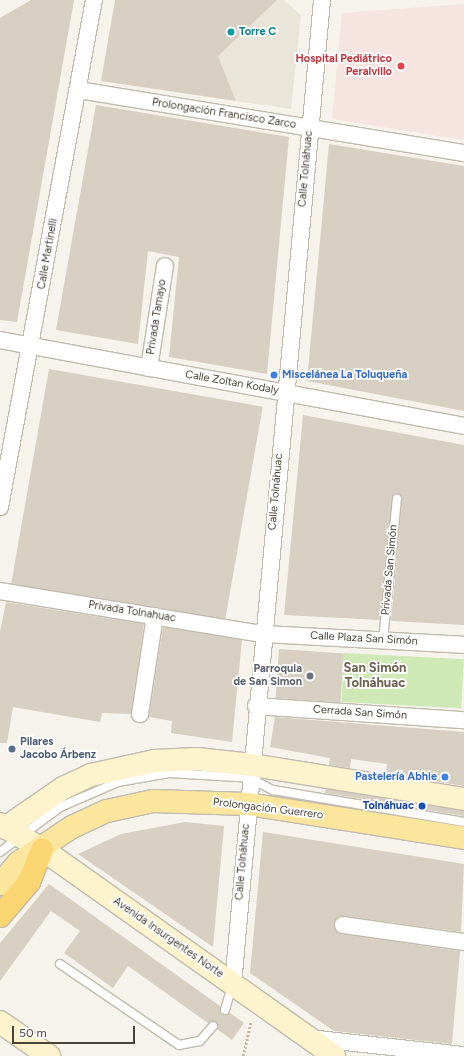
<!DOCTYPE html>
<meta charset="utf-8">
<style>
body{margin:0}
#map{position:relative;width:464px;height:1056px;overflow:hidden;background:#f5f3eb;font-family:Figtree,sans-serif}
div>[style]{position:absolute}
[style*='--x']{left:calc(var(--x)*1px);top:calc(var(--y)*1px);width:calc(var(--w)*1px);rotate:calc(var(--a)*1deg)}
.residential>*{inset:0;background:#e9e5d9}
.medical>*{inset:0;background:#f5e4e0}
.green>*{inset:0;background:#cee8b6;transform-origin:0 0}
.building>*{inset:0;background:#d7cfc1;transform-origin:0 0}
.path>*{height:2.5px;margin-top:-1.25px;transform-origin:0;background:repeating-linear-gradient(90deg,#c2b89f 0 2px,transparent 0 4px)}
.roads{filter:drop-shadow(1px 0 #c1bbae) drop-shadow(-1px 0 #c1bbae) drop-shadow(0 1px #c1bbae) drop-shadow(0 -1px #c1bbae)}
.lane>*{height:8px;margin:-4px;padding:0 4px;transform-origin:4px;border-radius:4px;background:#fff}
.street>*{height:16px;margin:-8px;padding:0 8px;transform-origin:8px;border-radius:8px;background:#fff}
.secondary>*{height:22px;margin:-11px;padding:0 11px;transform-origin:11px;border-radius:11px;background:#fdf4cd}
.primary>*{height:22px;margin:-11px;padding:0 11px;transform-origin:11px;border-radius:11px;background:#fce69e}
.highway>*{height:22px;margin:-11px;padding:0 11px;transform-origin:11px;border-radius:11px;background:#fad571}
.dots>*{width:11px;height:11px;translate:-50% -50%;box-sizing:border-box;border:2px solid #fff;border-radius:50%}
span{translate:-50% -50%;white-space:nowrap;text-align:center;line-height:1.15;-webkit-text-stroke:3.5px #fff;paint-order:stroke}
.culture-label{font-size:11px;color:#0d838f;font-weight:700}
.left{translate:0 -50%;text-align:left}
.health-label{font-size:11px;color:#be3a42;font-weight:700}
.right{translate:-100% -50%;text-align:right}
.street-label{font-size:11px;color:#494439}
.shop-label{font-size:11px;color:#366cbe;font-weight:700}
.worship-label{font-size:11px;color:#5b616d;font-weight:700}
.service-label{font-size:11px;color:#4e5e75;font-weight:700}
.transit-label{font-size:11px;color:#164399;font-weight:700}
.quarter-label{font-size:13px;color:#6c6350;font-weight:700}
.scale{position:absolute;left:12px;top:1026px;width:123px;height:18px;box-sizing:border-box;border:2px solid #494439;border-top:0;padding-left:5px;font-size:12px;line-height:14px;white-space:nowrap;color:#494439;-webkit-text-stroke:3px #fff;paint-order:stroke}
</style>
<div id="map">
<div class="residential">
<i style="clip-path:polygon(202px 0,284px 0,301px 15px,291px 109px,236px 101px,199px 10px)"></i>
</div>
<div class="medical">
<i style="clip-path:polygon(464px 4px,464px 140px,332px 119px,342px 13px)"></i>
</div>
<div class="green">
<i style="left:344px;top:653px;width:120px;height:49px;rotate:3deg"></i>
</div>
<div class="building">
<i style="clip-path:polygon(31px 0,74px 0,17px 322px,0 320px,0 18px)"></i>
<i style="clip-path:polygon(115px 0,277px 0,218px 56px,236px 101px,101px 81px)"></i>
<i style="clip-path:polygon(96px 105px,289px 137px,267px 374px,169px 357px,179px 257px,148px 251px,138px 344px,56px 330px)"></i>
<i style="clip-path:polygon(329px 144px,464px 166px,464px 411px,307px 381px)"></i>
<i style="left:49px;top:369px;width:217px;height:218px;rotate:10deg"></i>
<i style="clip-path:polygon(303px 415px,464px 445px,464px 625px,391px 621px,402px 500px,397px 494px,392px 498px,380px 620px,284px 615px)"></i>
<i style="clip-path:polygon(6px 602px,144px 624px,131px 714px,102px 713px,100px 722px,13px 707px,7px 743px,0 743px,0 632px)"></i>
<i style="clip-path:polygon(163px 627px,242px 640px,232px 742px,171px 733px,172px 721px,149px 717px)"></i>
<i style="left:279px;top:649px;width:65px;height:49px;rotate:4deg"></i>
<i style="clip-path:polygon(275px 717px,464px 732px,464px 786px,386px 774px,387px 764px,351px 759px,350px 768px,329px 765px,330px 758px,270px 747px)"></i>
<i style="clip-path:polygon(326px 789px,464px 811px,464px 816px,325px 793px)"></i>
<i style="clip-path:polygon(185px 822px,224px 826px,213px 947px,78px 854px,121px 834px)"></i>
<i style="clip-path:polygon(263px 832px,464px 864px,461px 932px,344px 916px,334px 924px,342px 934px,460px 951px,452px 1044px,334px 1031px,250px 973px)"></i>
<i style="clip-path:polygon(49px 884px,220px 1006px,221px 1014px,230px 1013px,244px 1023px,232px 1040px,217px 1029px,216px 1022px,208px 1023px,128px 966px,113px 988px,64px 953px,80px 931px,51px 911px,0 981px,0 943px)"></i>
</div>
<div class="path">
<i style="--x:243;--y:1056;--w:35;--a:-77"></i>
</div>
<div class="roads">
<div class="lane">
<i style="--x:383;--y:641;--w:143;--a:-84.4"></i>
<i style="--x:250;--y:778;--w:26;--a:28"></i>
<i style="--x:273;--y:790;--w:194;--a:9.5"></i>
<i style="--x:0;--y:852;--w:75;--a:-36.9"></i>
<i style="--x:60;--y:807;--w:63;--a:-23.3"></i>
<i style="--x:118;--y:782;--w:52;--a:-10"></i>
<i style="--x:169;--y:773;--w:85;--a:3.4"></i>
<i style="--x:60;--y:964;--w:144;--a:34.2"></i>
<i style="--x:179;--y:1045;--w:21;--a:-11"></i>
<i style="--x:200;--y:1041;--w:20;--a:-49"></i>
<i style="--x:225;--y:1010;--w:25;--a:-74"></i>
</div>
<div class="street">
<i style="--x:78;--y:90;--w:391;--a:9.3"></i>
<i style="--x:0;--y:340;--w:472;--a:10.5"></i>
<i style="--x:149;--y:368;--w:103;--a:-81.1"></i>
<i style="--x:0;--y:507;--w:516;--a:-79.5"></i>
<i style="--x:0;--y:591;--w:266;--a:9.3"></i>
<i style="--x:263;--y:634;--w:201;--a:3.1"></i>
<i style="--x:256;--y:706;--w:208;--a:3.9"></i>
<i style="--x:140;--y:714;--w:99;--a:-81.3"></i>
<i style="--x:343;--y:925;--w:122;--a:8"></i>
<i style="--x:233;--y:984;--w:988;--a:-84.83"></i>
<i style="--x:309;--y:1038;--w:156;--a:6.3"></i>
</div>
<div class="secondary">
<i style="--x:0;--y:824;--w:49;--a:30.8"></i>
<i style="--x:42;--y:849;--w:358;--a:35.3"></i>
<i style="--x:5;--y:828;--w:70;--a:-34.6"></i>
<i style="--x:63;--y:788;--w:31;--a:-25"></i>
<i style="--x:91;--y:775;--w:65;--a:-12.5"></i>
<i style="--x:154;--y:761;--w:43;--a:-2.7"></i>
<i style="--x:197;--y:759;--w:55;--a:6.2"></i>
<i style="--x:252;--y:765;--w:215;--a:9.1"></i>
<i style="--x:0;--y:1022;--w:60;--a:34.8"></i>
</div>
<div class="primary">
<i style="--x:0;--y:884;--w:28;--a:-49"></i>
<i style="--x:18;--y:863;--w:65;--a:-33.7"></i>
<i style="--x:72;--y:827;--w:38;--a:-25"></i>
<i style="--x:107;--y:811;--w:47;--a:-12.3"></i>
<i style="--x:153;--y:801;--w:95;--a:1.8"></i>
<i style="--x:248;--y:804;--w:219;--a:8.9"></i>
</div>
<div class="highway">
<i style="--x:0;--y:916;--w:45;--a:-49.5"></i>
<i style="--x:29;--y:882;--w:35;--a:-68"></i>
</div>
</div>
<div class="dots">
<i style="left:231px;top:32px;background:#0f9aa8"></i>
<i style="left:401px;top:66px;background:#e0444e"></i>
<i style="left:274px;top:375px;background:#3f7fe0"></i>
<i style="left:310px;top:676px;background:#6b7280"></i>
<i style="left:12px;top:749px;background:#5c6f8a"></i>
<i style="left:445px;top:777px;background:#3f7fe0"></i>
<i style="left:422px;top:806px;background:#1a4fb4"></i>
</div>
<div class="culture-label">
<span class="left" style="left:239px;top:32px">Torre C</span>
</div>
<div class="health-label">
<span class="right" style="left:392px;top:66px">Hospital Pediátrico<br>Peralvillo</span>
</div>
<div class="street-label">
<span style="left:224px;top:114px;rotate:9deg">Prolongación Francisco Zarco</span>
<span style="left:306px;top:169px;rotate:-85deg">Calle Tolnáhuac</span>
<span style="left:48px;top:254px;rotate:-80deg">Calle Martinelli</span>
<span style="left:157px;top:317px;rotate:-81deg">Privada Tamayo</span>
<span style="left:232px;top:383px;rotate:10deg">Calle Zoltan Kodaly</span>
<span style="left:276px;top:492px;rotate:-85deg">Calle Tolnáhuac</span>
<span style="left:390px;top:570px;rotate:-85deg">Privada San Simón</span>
<span style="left:132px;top:612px;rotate:9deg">Privada Tolnahuac</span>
<span style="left:364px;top:639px;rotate:3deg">Calle Plaza San Simón</span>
<span style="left:360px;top:713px;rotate:4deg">Cerrada San Simón</span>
<span style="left:268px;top:809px;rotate:7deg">Prolongación Guerrero</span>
<span style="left:243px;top:862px;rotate:-85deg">Calle Tolnáhuac</span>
<span style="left:168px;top:938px;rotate:35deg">Avenida Insurgentes Norte</span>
</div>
<div class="shop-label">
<span class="left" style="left:282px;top:375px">Miscelánea La Toluqueña</span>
<span class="right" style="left:437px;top:777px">Pastelería Abhie</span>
</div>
<div class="worship-label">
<span class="right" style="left:302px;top:676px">Parroquia<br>de San Simon</span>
</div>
<div class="service-label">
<span class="left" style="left:20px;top:749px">Pilares<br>Jacobo Árbenz</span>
</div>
<div class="transit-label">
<span class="right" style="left:414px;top:806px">Tolnáhuac</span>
</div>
<div class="quarter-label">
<span style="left:375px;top:676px">San Simón<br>Tolnáhuac</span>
</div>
<div class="scale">50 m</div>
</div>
